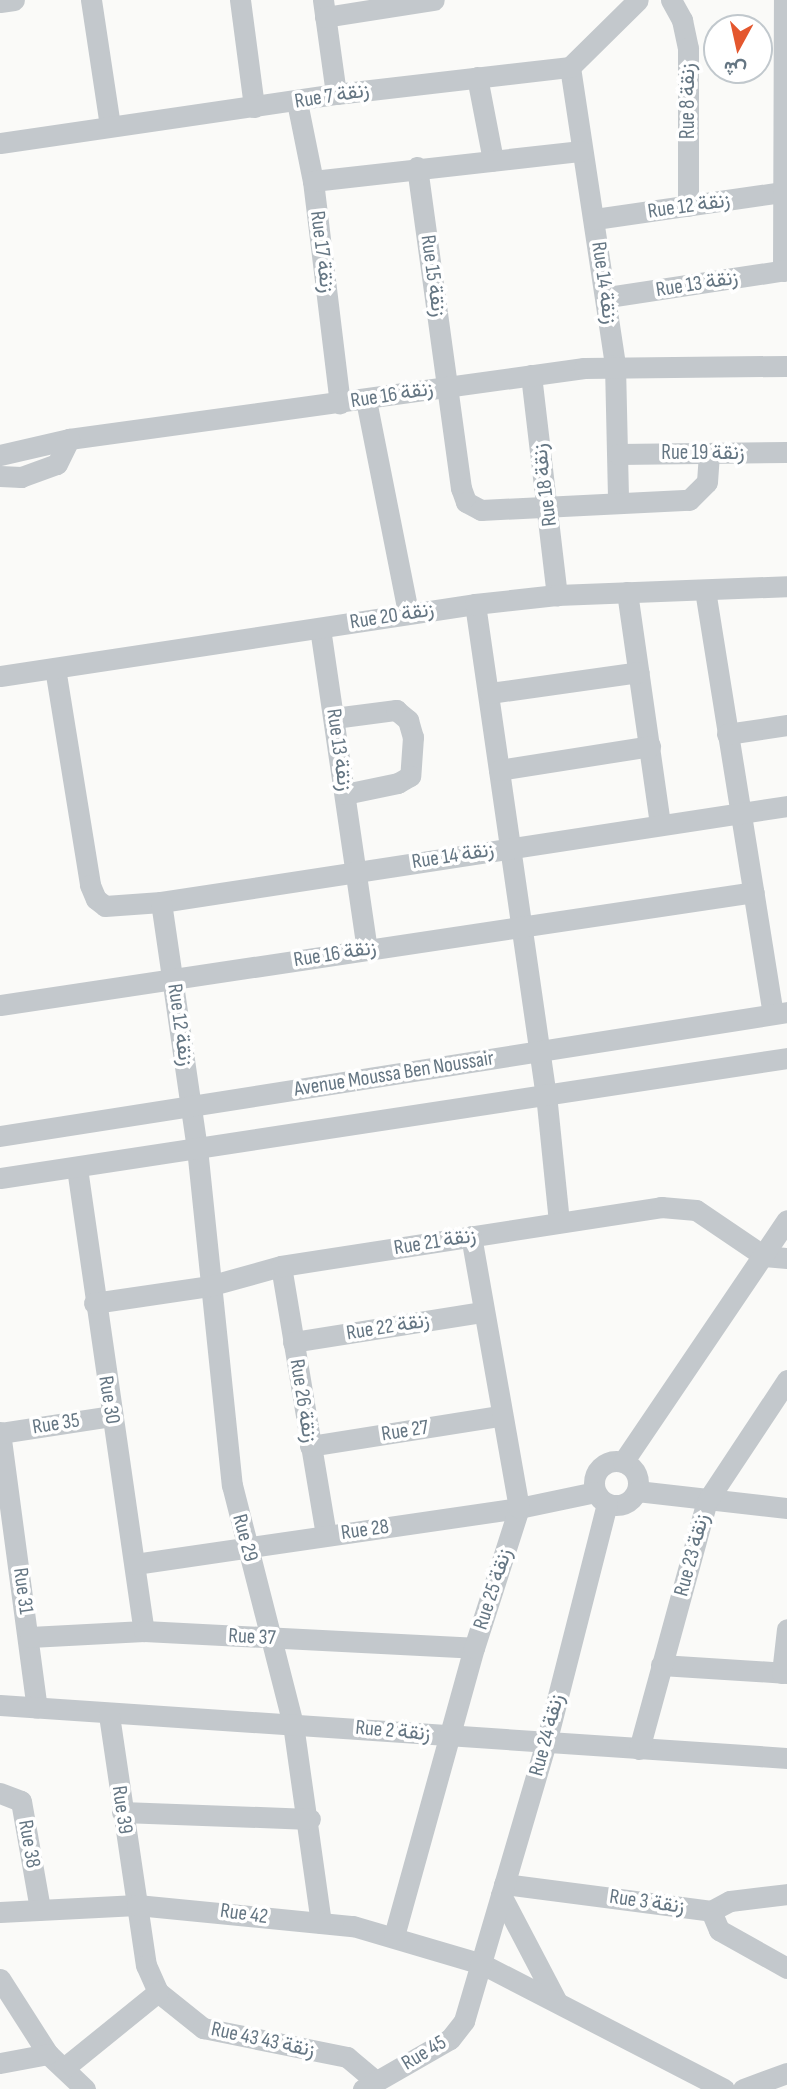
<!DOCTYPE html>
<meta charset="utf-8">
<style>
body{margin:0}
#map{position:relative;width:787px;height:2089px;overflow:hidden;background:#fafaf8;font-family:"Sofia Sans Condensed",Vazirmatn,sans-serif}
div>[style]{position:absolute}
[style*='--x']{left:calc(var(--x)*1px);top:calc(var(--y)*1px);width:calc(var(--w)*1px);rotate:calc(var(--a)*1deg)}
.minor>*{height:21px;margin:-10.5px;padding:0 10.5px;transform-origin:10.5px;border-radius:10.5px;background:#c3c8cc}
.minor>.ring{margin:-10.5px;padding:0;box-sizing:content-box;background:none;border:21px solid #c3c8cc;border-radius:50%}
span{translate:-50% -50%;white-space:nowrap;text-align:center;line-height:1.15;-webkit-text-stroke:7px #fff;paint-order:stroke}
.street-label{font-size:21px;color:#657683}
.north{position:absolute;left:703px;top:14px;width:70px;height:70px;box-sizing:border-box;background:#fff;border:2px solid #c1c8cd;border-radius:50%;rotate:188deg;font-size:19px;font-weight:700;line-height:28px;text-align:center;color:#657683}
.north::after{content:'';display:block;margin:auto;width:24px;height:32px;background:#e4572e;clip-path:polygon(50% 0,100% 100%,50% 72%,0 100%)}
</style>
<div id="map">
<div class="minor">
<i style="--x:91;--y:0;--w:127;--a:81.4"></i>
<i style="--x:240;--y:0;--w:108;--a:82.5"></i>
<i style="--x:323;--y:0;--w:95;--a:82.1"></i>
<i style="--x:671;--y:0;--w:23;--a:61"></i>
<i style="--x:682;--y:20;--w:29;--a:78"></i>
<i style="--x:688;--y:48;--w:158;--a:90"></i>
<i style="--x:0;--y:2;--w:14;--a:-8"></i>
<i style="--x:325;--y:17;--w:110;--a:-8.9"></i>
<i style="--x:570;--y:67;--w:301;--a:81.4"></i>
<i style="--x:615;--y:365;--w:135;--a:88.7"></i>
<i style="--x:477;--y:77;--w:85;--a:79.1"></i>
<i style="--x:297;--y:102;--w:81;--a:78.6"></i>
<i style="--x:313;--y:181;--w:224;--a:83.1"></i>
<i style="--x:0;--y:143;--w:340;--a:-8.3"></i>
<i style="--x:336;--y:94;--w:236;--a:-6.6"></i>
<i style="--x:570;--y:67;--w:95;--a:-44.6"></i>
<i style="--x:417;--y:167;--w:324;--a:82.2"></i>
<i style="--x:461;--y:488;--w:15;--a:70"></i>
<i style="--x:466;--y:502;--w:17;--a:28"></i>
<i style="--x:481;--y:510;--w:208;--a:-2.8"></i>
<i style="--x:689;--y:500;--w:25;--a:-45"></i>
<i style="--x:707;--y:482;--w:29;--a:-86"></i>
<i style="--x:313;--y:181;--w:270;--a:-6.4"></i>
<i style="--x:595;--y:219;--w:190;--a:-8.2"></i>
<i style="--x:783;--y:271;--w:271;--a:-89.8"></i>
<i style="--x:608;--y:297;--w:181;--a:-8.6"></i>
<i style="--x:531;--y:375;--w:222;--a:83.3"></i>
<i style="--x:366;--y:400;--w:217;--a:78.8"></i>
<i style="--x:618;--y:454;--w:169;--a:-0.7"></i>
<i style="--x:0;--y:455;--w:71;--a:-13.1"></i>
<i style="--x:69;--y:439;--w:520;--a:-7.85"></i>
<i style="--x:584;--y:368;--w:203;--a:-0.6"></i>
<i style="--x:0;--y:476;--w:21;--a:3"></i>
<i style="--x:21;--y:477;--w:38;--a:-20"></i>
<i style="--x:57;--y:464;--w:28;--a:-64"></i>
<i style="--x:705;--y:590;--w:429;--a:80.9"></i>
<i style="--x:627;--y:592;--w:235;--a:81.9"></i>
<i style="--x:475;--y:604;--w:495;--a:81.8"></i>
<i style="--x:546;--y:1094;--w:129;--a:84.2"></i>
<i style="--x:320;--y:628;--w:325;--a:81.7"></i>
<i style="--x:55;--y:668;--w:220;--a:80.8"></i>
<i style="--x:90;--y:885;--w:15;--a:67"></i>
<i style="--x:96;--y:899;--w:11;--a:38"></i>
<i style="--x:105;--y:906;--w:56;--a:-4.1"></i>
<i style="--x:161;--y:902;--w:633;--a:-8.72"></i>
<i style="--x:0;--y:676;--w:480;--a:-8.6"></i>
<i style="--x:475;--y:604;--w:82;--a:-6.3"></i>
<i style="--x:557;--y:595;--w:230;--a:-2.2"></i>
<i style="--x:490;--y:693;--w:150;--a:-8"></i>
<i style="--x:334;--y:718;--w:63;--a:-7.4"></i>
<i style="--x:396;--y:710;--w:16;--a:40"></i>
<i style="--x:408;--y:720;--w:18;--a:74"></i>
<i style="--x:413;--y:737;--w:39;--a:94"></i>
<i style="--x:410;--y:776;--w:14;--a:150"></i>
<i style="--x:398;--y:783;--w:54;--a:168.3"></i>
<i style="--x:727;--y:734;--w:61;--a:-8.5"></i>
<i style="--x:499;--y:770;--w:153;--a:-9"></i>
<i style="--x:161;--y:902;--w:249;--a:81.7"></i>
<i style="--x:197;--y:1148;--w:339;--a:84.1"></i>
<i style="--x:232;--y:1485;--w:247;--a:75.7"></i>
<i style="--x:293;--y:1724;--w:201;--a:82"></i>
<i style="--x:0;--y:1005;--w:762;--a:-8.52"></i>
<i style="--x:0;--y:1136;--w:797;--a:-8.95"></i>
<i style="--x:77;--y:1168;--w:468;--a:81.8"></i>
<i style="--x:0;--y:1178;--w:796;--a:-8.67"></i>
<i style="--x:281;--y:1266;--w:273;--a:80.5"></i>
<i style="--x:94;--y:1303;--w:116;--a:-8.4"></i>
<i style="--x:209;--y:1286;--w:75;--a:-15.5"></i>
<i style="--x:281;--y:1266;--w:385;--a:-8.8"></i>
<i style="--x:661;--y:1207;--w:35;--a:5"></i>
<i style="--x:696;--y:1210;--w:82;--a:34.1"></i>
<i style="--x:764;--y:1256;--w:23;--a:5"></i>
<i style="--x:293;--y:1342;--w:192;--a:-9"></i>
<i style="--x:0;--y:1432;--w:278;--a:82.4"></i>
<i style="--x:0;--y:1433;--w:112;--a:-8.7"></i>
<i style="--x:310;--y:1446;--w:192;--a:-9"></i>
<i class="ring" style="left:594px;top:1461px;width:23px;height:23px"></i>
<i style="--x:623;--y:1462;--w:292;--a:-55.9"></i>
<i style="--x:637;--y:1491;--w:151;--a:6.5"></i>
<i style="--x:135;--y:1564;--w:388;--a:-8.3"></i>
<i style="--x:519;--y:1508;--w:78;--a:-11.9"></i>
<i style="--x:30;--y:1637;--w:114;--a:-3"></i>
<i style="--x:144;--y:1631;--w:330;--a:2.9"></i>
<i style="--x:661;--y:1665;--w:126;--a:3.6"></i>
<i style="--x:782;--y:1673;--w:44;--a:-83.5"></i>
<i style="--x:0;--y:1705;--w:789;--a:3.85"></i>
<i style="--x:109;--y:1715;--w:253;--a:81.6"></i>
<i style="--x:146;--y:1965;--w:30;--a:66"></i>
<i style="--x:158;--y:1992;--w:58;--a:38.7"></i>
<i style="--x:203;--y:2028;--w:147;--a:11.4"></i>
<i style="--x:347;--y:2057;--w:38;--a:40"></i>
<i style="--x:639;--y:1749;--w:257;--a:-74.7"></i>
<i style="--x:707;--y:1501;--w:145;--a:-56.5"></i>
<i style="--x:0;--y:1793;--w:22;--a:21"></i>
<i style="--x:21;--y:1801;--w:110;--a:80"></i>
<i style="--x:122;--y:1812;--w:188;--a:2.1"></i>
<i style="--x:504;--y:1884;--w:209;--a:7.4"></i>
<i style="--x:711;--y:1911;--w:21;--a:-28"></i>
<i style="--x:730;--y:1901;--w:57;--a:-7"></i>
<i style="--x:501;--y:1895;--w:119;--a:62.4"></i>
<i style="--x:711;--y:1911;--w:21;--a:67"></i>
<i style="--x:719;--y:1930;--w:78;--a:29.2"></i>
<i style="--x:0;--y:1912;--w:137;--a:-2.9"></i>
<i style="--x:137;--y:1905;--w:217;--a:5.6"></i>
<i style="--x:353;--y:1926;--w:134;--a:16.4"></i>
<i style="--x:482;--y:1964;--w:272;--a:27.3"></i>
<i style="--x:394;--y:1936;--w:299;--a:-74.5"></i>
<i style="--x:474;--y:1648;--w:147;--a:-72.2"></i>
<i style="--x:519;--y:1508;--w:276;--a:-100"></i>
<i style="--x:0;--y:1979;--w:89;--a:57.4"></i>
<i style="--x:48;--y:2054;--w:51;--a:43.4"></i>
<i style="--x:0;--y:2063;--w:49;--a:-10.6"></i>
<i style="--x:64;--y:2068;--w:121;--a:-39"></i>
<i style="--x:363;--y:2089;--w:100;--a:-29.9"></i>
<i style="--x:450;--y:2039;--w:23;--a:-52"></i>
<i style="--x:464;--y:2021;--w:290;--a:-73.6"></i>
<i style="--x:546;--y:1743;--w:247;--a:-75.7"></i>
<i style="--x:743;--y:2089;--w:47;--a:-20"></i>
</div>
<div class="street-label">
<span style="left:332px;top:96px;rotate:-9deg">Rue 7 زنقة</span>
<span style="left:688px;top:101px;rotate:-90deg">Rue 8 زنقة</span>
<span style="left:689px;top:206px;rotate:-8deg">Rue 12 زنقة</span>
<span style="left:322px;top:252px;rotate:83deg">Rue 17 زنقة</span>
<span style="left:433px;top:276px;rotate:82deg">Rue 15 زنقة</span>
<span style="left:604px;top:283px;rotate:82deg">Rue 14 زنقة</span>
<span style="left:697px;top:284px;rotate:-9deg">Rue 13 زنقة</span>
<span style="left:392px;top:395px;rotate:-9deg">Rue 16 زنقة</span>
<span style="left:703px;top:453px">Rue 19 زنقة</span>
<span style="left:545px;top:485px;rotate:-97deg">Rue 18 زنقة</span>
<span style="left:392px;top:616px;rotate:-9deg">Rue 20 زنقة</span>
<span style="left:339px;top:750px;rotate:82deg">Rue 13 زنقة</span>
<span style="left:453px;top:856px;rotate:-9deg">Rue 14 زنقة</span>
<span style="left:335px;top:954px;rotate:-9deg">Rue 16 زنقة</span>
<span style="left:180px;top:1025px;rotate:82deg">Rue 12 زنقة</span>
<span style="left:394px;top:1074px;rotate:-9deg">Avenue Moussa Ben Noussair</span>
<span style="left:435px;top:1242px;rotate:-9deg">Rue 21 زنقة</span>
<span style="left:388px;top:1327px;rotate:-9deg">Rue 22 زنقة</span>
<span style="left:109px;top:1400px;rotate:81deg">Rue 30</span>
<span style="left:303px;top:1401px;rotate:81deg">Rue 26 زنقة</span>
<span style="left:56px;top:1424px;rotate:-9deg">Rue 35</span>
<span style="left:405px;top:1431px;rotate:-9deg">Rue 27</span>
<span style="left:365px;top:1530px;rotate:-8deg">Rue 28</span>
<span style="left:245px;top:1538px;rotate:75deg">Rue 29</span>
<span style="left:692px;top:1555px;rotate:-75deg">Rue 23 زنقة</span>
<span style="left:493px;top:1589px;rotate:-72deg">Rue 25 زنقة</span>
<span style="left:23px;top:1591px;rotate:82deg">Rue 31</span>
<span style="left:252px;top:1637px;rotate:3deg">Rue 37</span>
<span style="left:393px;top:1731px;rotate:5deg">Rue 2 زنقة</span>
<span style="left:547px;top:1735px;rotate:-75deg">Rue 24 زنقة</span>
<span style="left:122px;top:1810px;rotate:82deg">Rue 39</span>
<span style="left:29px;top:1844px;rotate:80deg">Rue 38</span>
<span style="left:647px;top:1902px;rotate:8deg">Rue 3 زنقة</span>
<span style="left:244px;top:1914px;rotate:8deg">Rue 42</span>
<span style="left:263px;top:2040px;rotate:12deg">Rue 43 زنقة 43</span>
<span style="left:424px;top:2053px;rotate:-31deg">Rue 45</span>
</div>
<div class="north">ش</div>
</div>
